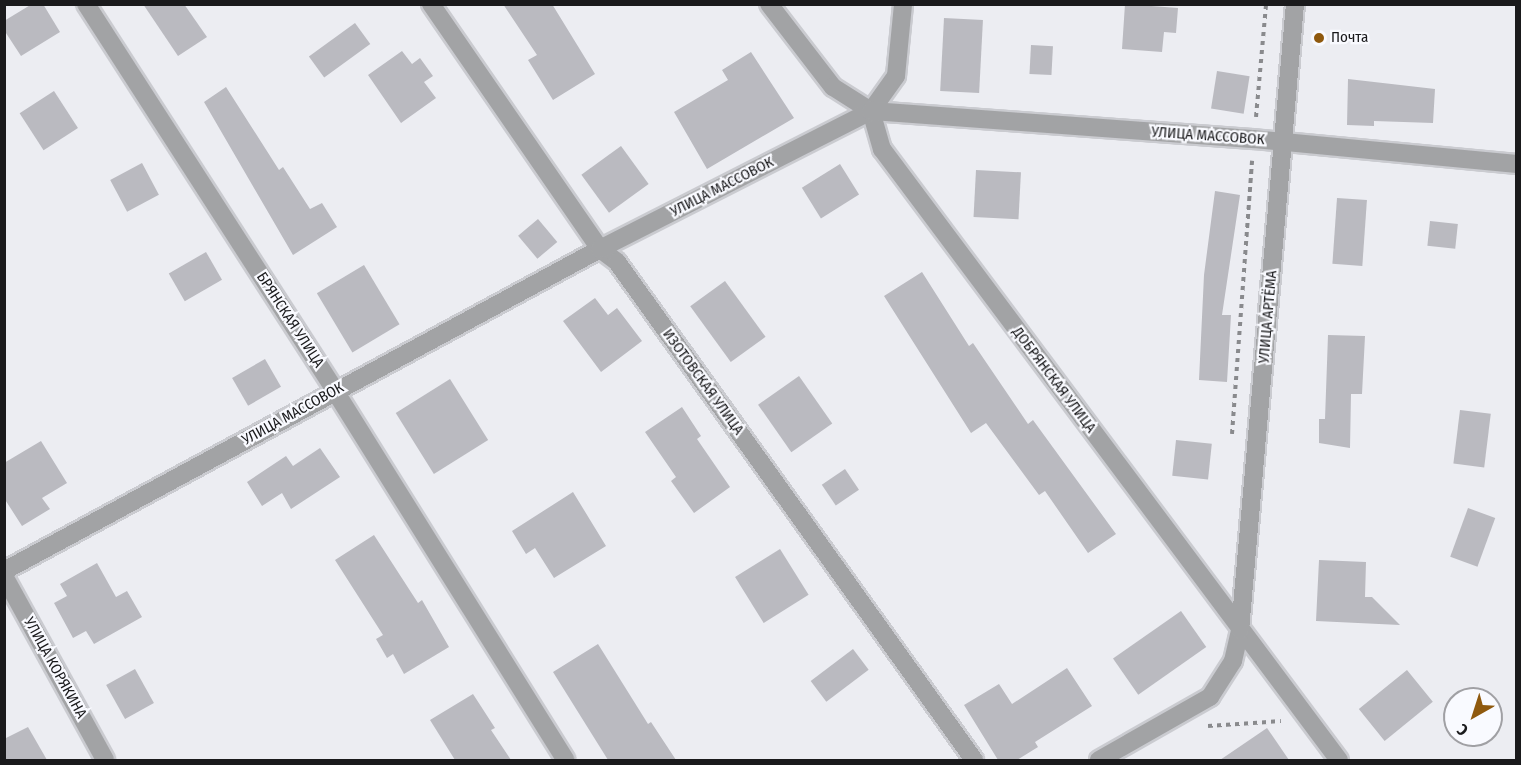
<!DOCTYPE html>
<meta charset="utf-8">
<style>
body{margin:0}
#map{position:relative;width:1521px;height:765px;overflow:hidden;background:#ecedf2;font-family:"Fira Sans Condensed",sans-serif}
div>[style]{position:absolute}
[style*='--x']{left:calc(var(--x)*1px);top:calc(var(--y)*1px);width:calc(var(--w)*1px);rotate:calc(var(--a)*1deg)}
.building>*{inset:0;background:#babac0;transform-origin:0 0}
.path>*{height:4px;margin-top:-2px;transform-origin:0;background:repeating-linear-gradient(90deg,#898a8d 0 4.5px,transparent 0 9px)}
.roads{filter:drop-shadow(2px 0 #cacbd0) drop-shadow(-2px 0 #cacbd0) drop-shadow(0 2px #cacbd0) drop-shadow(0 -2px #cacbd0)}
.minor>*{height:18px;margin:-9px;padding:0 9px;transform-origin:9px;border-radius:9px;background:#a2a3a5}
.tertiary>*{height:18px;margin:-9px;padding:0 9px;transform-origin:9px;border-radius:9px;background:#a2a3a5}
.dots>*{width:16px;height:16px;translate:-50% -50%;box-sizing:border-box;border:3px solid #f9faff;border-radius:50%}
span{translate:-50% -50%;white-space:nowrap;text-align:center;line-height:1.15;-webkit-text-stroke:4.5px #f9faff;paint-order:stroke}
.poi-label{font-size:15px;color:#1a1a1c}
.left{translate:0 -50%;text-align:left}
.street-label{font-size:15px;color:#1a1a1c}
.frame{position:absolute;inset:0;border:6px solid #1a1a1c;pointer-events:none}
.north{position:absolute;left:1443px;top:687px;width:60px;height:60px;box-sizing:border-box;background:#f9faff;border:2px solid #a0a0a4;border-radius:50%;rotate:219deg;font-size:16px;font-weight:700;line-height:24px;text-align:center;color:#1a1a1c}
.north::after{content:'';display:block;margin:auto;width:21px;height:27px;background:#8f590e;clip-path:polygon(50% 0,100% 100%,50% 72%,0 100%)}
</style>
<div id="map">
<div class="building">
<i style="clip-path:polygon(32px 4px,43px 4px,60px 32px,21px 56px,4px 30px,4px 21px)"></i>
<i style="clip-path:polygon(143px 4px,184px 4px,207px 37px,178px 56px)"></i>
<i style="clip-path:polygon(503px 4px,552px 4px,595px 74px,553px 100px,528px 60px,537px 55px)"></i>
<i style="clip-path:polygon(1125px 4px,1178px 8px,1176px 33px,1164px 32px,1162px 52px,1122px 49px)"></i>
<i style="left:944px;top:18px;width:39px;height:73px;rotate:3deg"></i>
<i style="left:355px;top:23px;width:26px;height:57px;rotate:54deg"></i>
<i style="left:1031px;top:45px;width:22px;height:29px;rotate:3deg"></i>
<i style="clip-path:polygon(402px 51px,412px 64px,420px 58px,433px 76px,424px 82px,436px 98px,401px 123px,368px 75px)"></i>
<i style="clip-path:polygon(751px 52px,794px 118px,707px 169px,674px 112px,728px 80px,722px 70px)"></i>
<i style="left:1217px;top:71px;width:33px;height:38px;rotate:9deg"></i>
<i style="clip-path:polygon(1348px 79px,1435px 89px,1433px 123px,1374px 121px,1374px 126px,1347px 125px)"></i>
<i style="clip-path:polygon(226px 87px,279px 170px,283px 167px,310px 209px,322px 203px,337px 227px,293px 255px,204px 102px)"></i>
<i style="left:54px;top:91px;width:44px;height:41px;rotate:57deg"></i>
<i style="left:621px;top:146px;width:47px;height:49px;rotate:54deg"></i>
<i style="left:142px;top:163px;width:36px;height:36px;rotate:62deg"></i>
<i style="left:840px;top:164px;width:36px;height:45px;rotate:58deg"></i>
<i style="left:976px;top:170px;width:45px;height:47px;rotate:3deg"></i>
<i style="clip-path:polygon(1215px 191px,1240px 195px,1222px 315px,1231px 315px,1227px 382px,1199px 380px,1204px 275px)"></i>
<i style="left:1337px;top:198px;width:30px;height:66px;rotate:4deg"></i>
<i style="left:538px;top:219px;width:30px;height:26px;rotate:50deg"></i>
<i style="left:1430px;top:221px;width:28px;height:25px;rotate:6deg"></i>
<i style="left:206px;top:252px;width:32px;height:43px;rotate:60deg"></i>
<i style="left:364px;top:265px;width:69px;height:55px;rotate:59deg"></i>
<i style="clip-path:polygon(922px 272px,969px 346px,973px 343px,1028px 424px,1033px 420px,1116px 534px,1088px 553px,1045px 491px,1039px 495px,986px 423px,971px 433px,884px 296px)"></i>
<i style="left:725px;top:281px;width:69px;height:43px;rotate:54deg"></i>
<i style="clip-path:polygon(595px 298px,608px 315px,617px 308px,642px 341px,601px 372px,563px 321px)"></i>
<i style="clip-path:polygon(1328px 335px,1365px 336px,1362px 394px,1351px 394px,1350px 448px,1319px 443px,1319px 419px,1325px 419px)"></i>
<i style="left:265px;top:359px;width:32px;height:38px;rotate:60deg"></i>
<i style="left:799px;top:376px;width:58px;height:50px;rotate:55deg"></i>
<i style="left:450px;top:379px;width:72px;height:64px;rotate:58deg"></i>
<i style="clip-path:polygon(682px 407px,701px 436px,697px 439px,730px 487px,694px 513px,671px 481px,676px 477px,645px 432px)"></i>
<i style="left:1460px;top:410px;width:31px;height:54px;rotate:7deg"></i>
<i style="left:1176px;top:440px;width:36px;height:36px;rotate:6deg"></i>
<i style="clip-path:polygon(41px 441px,67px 483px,42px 498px,50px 509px,22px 526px,4px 498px,4px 463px)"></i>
<i style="clip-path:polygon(320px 448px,340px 477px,291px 509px,282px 493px,262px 506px,247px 482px,286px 456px,293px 466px)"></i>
<i style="left:845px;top:469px;width:25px;height:28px;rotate:56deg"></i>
<i style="clip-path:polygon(573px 492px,606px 546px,554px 578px,535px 548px,526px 554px,512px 531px)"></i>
<i style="left:1468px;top:508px;width:29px;height:52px;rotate:20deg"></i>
<i style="clip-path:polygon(374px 535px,418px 603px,422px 600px,449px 647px,404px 674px,393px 654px,387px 658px,376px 639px,383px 635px,335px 560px)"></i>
<i style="left:780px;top:549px;width:54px;height:53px;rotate:58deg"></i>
<i style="clip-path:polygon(1319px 560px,1366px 562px,1365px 597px,1372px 597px,1400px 625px,1316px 621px)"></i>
<i style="clip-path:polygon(97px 563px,116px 597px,127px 591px,142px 617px,94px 644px,86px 631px,73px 638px,54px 603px,67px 596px,60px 584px)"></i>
<i style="left:1181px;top:611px;width:44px;height:83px;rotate:55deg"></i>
<i style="clip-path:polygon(598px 644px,648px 724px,651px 722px,676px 760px,608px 760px,553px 672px)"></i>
<i style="left:853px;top:649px;width:26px;height:53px;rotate:53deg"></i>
<i style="clip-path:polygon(1067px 668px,1092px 706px,1035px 742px,1038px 747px,1017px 760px,998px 760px,964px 705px,999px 684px,1012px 704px)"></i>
<i style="left:135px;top:669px;width:39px;height:33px;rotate:61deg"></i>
<i style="left:1407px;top:670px;width:41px;height:62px;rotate:51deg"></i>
<i style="clip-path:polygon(473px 694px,495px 728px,491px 730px,511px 760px,455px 760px,430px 720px)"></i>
<i style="clip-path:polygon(28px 727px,47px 760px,4px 760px,4px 739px)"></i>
<i style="clip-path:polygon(1267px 728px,1289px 760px,1220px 760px)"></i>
</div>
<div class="path">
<i style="--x:1256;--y:117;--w:113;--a:-84.9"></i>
<i style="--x:1232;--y:434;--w:274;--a:-85.8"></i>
<i style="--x:1208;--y:726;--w:73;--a:-3.9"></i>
</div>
<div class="roads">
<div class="minor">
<i style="--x:86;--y:4;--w:460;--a:57.2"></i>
<i style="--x:335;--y:391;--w:435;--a:58"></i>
<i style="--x:431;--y:4;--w:298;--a:55.4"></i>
<i style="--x:600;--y:249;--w:21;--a:37"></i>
<i style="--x:617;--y:262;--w:613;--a:54.36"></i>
<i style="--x:769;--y:4;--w:105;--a:52.4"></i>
<i style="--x:833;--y:87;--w:45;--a:32.3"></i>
<i style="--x:871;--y:111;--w:40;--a:74"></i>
<i style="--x:882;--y:149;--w:763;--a:53.21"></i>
<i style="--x:871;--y:111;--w:43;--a:-54.5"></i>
<i style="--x:896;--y:76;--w:72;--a:-84.4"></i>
<i style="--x:4;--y:571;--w:677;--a:-28.38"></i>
<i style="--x:600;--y:249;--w:304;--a:-27"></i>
<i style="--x:871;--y:111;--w:383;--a:4.2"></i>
<i style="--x:1253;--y:139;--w:264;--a:5.4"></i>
<i style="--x:4;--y:576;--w:210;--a:61.2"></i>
</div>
<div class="tertiary">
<i style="--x:1099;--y:760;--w:128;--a:-29.6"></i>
<i style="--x:1210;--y:697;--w:43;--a:-57.4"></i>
<i style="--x:1233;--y:661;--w:32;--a:-77"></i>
<i style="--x:1240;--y:630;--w:628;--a:-84.98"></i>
</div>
</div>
<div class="dots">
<i style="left:1319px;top:38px;background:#8f590e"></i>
</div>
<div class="poi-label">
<span class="left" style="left:1331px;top:38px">Почта</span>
</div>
<div class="street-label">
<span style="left:1208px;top:136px;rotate:4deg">УЛИЦА МАССОВОК</span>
<span style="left:722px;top:187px;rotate:-27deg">УЛИЦА МАССОВОК</span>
<span style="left:1268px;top:317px;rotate:-85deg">УЛИЦА АРТЁМА</span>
<span style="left:290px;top:320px;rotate:57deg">БРЯНСКАЯ УЛИЦА</span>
<span style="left:1054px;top:380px;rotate:53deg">ДОБРЯНСКАЯ УЛИЦА</span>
<span style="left:703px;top:382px;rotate:54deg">ИЗОТОВСКАЯ УЛИЦА</span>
<span style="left:293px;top:414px;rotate:-29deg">УЛИЦА МАССОВОК</span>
<span style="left:55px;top:668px;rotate:61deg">УЛИЦА КОРЯКИНА</span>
</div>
<div class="frame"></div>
<div class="north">С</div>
</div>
